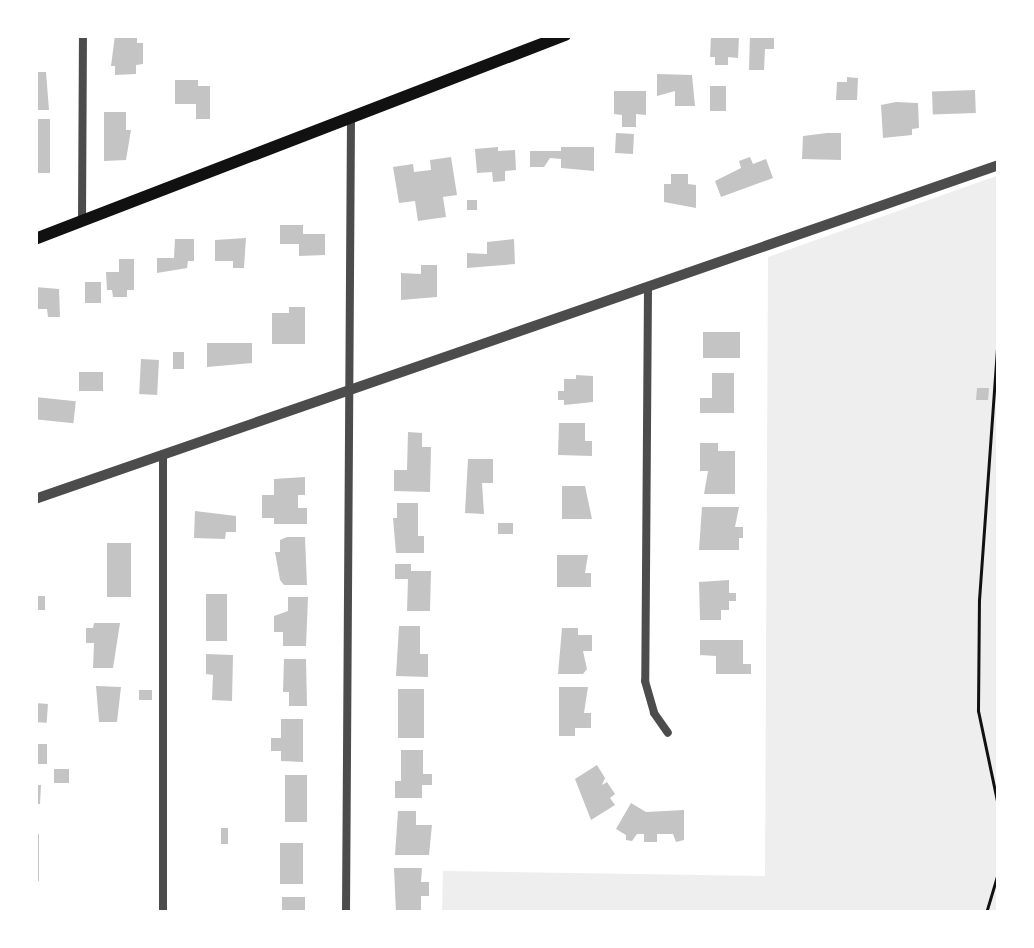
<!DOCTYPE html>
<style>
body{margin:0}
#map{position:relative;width:1034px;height:948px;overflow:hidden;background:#fff;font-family:Inter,sans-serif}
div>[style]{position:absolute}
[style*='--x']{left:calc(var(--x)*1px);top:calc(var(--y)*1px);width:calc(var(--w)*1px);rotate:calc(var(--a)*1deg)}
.green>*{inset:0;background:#eee}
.building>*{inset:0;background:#c4c4c4;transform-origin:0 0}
.path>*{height:2.5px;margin:-1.25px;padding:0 1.25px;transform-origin:1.25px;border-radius:1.25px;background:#111}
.minor>*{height:8px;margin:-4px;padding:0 4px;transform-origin:4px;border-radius:4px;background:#4c4c4c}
.tertiary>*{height:10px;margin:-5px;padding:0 5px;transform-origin:5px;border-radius:5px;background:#4c4c4c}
.primary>*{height:12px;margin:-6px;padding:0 6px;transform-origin:6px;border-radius:6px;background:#111}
span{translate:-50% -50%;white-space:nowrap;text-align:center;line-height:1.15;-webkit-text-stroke:10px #fff;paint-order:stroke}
.frame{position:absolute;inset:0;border:38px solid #fff;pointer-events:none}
</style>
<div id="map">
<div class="green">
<i style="clip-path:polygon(999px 175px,999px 913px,442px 913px,443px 871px,765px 876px,768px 257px)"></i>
</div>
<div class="building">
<i style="clip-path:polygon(115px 35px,137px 35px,137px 43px,143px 43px,143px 64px,136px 65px,136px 74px,115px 75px,115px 66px,111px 66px)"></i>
<i style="clip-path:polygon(750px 35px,774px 35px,774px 49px,765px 49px,764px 70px,749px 70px)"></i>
<i style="clip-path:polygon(711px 37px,739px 37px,738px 58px,728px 57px,728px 65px,715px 65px,715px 57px,710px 57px)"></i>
<i style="clip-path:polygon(35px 72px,46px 72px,49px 110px,35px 110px)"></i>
<i style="clip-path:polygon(657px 74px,692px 75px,695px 106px,675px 106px,675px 91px,657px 96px)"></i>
<i style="clip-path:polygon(847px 77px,858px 78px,857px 100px,836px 100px,837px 82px,847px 82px)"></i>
<i style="clip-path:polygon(175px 80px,198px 80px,198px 86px,210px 86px,210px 119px,196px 119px,196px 104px,175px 104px)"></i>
<i style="left:710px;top:86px;width:16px;height:25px"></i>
<i style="left:975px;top:90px;width:23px;height:43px;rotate:88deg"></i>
<i style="clip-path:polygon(614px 91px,646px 91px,646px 115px,636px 114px,636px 127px,622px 127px,622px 115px,614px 114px)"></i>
<i style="clip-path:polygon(896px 102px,918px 103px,919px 128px,912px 129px,912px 135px,883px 138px,881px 105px)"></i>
<i style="clip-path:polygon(104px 112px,126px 112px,126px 130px,131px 130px,126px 160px,104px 161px)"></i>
<i style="left:35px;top:119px;width:15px;height:54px"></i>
<i style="left:616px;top:133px;width:18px;height:20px;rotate:3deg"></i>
<i style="clip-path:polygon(827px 133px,841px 133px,841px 160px,802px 159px,803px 136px)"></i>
<i style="clip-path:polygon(498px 147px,498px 151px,515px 150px,516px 170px,505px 171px,505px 181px,493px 182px,492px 172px,477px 173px,475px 149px)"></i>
<i style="clip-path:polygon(561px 147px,594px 147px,594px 171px,561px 168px,561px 159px,550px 158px,544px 167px,530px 167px,530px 151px,561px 151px)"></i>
<i style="clip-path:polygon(451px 157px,457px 195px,443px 197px,446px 217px,418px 221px,415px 201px,399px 203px,393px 167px,413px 164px,414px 172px,431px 170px,430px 160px)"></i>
<i style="clip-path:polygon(750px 157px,753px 164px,766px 159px,773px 178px,721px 197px,715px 181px,741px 168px,739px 161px)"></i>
<i style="clip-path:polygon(671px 174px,688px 174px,688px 184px,696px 185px,696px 208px,664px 202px,664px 184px,671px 184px)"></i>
<i style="left:467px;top:200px;width:10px;height:10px"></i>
<i style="clip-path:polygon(280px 225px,303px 225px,303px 234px,325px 234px,325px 255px,299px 256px,299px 244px,280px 244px)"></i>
<i style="clip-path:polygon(246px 238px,244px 268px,233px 268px,233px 261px,215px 261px,215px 240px)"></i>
<i style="clip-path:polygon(175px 239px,194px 239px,194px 261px,188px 261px,187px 268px,157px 273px,157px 258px,174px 258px)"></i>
<i style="clip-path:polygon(514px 239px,515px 264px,467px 268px,467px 253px,487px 254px,487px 242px)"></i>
<i style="clip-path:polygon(119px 259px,134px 259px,134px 290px,127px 290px,127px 297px,113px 297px,112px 290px,107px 290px,106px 272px,119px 272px)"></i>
<i style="clip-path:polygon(421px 265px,437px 265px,437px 297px,401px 300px,401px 273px,421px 274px)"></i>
<i style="left:85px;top:282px;width:16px;height:21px"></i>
<i style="clip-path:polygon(35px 287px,59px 289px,60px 317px,48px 317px,47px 309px,35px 309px)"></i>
<i style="clip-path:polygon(289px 307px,305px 307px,305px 344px,272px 344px,272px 313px,289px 313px)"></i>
<i style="left:703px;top:332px;width:37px;height:26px"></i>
<i style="clip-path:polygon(207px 343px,252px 343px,252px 363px,207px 367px)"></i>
<i style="left:173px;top:352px;width:11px;height:17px"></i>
<i style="left:141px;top:359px;width:18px;height:35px;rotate:3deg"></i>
<i style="left:79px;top:372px;width:24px;height:19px"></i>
<i style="clip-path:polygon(712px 373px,734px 373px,734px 413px,700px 413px,700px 398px,712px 398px)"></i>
<i style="clip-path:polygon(576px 375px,593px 376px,593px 402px,564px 405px,564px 400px,558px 400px,558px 391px,564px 391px,564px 379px,576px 379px)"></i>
<i style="clip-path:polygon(977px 388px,989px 388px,988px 400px,976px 400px)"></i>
<i style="left:35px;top:397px;width:41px;height:22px;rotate:6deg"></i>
<i style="clip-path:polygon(559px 423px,585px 423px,585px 441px,592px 441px,592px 456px,558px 455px)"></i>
<i style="clip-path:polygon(408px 432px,422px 433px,422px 447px,431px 447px,430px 492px,394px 491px,394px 470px,407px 470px)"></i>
<i style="clip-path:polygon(700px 443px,718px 443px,718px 451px,735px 451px,735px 494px,704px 494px,708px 471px,700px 471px)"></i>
<i style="clip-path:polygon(468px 459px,493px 459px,493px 483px,482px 483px,484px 514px,465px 513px)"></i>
<i style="clip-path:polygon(305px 477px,305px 495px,298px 495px,298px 508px,307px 508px,307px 524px,274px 524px,274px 518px,262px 518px,262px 495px,274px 495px,274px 479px)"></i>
<i style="clip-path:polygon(562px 486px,585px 486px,592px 519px,562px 519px)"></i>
<i style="clip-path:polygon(397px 503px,418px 503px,418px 536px,424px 536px,424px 553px,396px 553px,393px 518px,397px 518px)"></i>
<i style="clip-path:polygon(702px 507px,739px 507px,735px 527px,743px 527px,743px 538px,739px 538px,739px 550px,699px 550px)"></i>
<i style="clip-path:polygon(195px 511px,236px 516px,236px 532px,226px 532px,225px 539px,194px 538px)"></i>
<i style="left:498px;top:523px;width:15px;height:11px"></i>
<i style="clip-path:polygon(287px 537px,305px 537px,307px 585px,284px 585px,280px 580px,275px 552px,280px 552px,280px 540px)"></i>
<i style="left:107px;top:543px;width:24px;height:54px"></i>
<i style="clip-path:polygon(557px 555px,588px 555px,585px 573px,591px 573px,591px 587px,557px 587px)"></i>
<i style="clip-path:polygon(395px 564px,411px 564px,411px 571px,431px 571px,430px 611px,407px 611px,408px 579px,395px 579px)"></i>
<i style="clip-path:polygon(729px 580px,729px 593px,736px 593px,736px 601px,729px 601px,729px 610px,721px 610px,721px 620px,700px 620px,699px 582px)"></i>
<i style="left:206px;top:594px;width:21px;height:47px"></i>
<i style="left:35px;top:596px;width:10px;height:14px"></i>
<i style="clip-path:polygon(288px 597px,308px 597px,306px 646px,283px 646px,283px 632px,274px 632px,274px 616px,288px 611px)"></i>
<i style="clip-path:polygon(94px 623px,120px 623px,113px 668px,93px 668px,94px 643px,86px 643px,86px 628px,93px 628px)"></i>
<i style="clip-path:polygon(399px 626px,420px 626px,420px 654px,428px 654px,428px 677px,396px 676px)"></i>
<i style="clip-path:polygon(562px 628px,578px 628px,578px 635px,592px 635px,592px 651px,583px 651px,587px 669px,583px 674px,558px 674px)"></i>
<i style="clip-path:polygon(700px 640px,743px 640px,743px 664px,751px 664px,751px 674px,716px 674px,716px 656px,700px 655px)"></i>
<i style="clip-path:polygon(206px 654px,233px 655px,232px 701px,212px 700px,213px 675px,206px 674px)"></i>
<i style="clip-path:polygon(284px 659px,306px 659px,307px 706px,289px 706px,289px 692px,283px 692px)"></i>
<i style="clip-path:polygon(96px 686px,121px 687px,117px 722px,99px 722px)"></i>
<i style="clip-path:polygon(559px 687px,588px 687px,584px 713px,591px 713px,591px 728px,575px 728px,575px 736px,559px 736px)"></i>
<i style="left:398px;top:689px;width:26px;height:49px"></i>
<i style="left:139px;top:690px;width:13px;height:10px"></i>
<i style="left:35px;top:703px;width:13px;height:19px;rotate:4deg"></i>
<i style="clip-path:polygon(281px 719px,303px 719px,303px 762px,281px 761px,281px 751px,271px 751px,271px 738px,281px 738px)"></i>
<i style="left:35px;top:744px;width:12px;height:20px"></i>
<i style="clip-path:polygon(401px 750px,423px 750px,423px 774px,432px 774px,432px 785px,422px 785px,422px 798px,395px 798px,395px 781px,401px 781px)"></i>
<i style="clip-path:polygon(597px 765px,605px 778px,602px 785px,607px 782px,615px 794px,610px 798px,615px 805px,591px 820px,575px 779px)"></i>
<i style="left:54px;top:769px;width:15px;height:14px"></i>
<i style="left:285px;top:775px;width:22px;height:47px"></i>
<i style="clip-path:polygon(35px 785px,41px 785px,40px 804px,35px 804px)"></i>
<i style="clip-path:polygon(631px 803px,646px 812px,684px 810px,684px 840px,676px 842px,673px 834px,657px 834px,657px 842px,644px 842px,644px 834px,637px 834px,632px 841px,626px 840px,626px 835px,616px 829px)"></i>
<i style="clip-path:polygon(398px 811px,416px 811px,416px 825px,432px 825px,429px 855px,395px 855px)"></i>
<i style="left:221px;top:828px;width:7px;height:16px"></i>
<i style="left:35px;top:834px;width:4px;height:47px"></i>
<i style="left:280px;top:843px;width:23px;height:41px"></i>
<i style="clip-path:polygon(394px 868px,422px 868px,421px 882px,429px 882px,429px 896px,421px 896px,421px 913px,396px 913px)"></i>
<i style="left:282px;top:897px;width:23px;height:16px"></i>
</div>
<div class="path">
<i style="--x:986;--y:913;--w:42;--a:-73.3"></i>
<i style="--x:998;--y:873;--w:72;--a:-90.8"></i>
<i style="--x:997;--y:801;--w:92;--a:-101.9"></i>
<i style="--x:978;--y:711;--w:111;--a:-89.5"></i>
<i style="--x:979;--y:600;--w:283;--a:-85.9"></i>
</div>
<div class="minor">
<i style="--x:82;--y:220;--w:185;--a:-89.7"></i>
<i style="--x:648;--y:287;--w:394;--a:90.4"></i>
<i style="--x:645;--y:681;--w:33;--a:74"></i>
<i style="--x:654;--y:713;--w:24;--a:55"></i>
<i style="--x:163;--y:913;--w:459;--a:-90"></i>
<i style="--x:346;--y:913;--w:796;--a:-89.64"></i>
</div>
<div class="tertiary">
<i style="--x:35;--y:499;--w:1020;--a:-19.11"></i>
</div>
<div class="primary">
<i style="--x:35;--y:239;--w:568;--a:-21.05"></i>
</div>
<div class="frame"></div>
</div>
